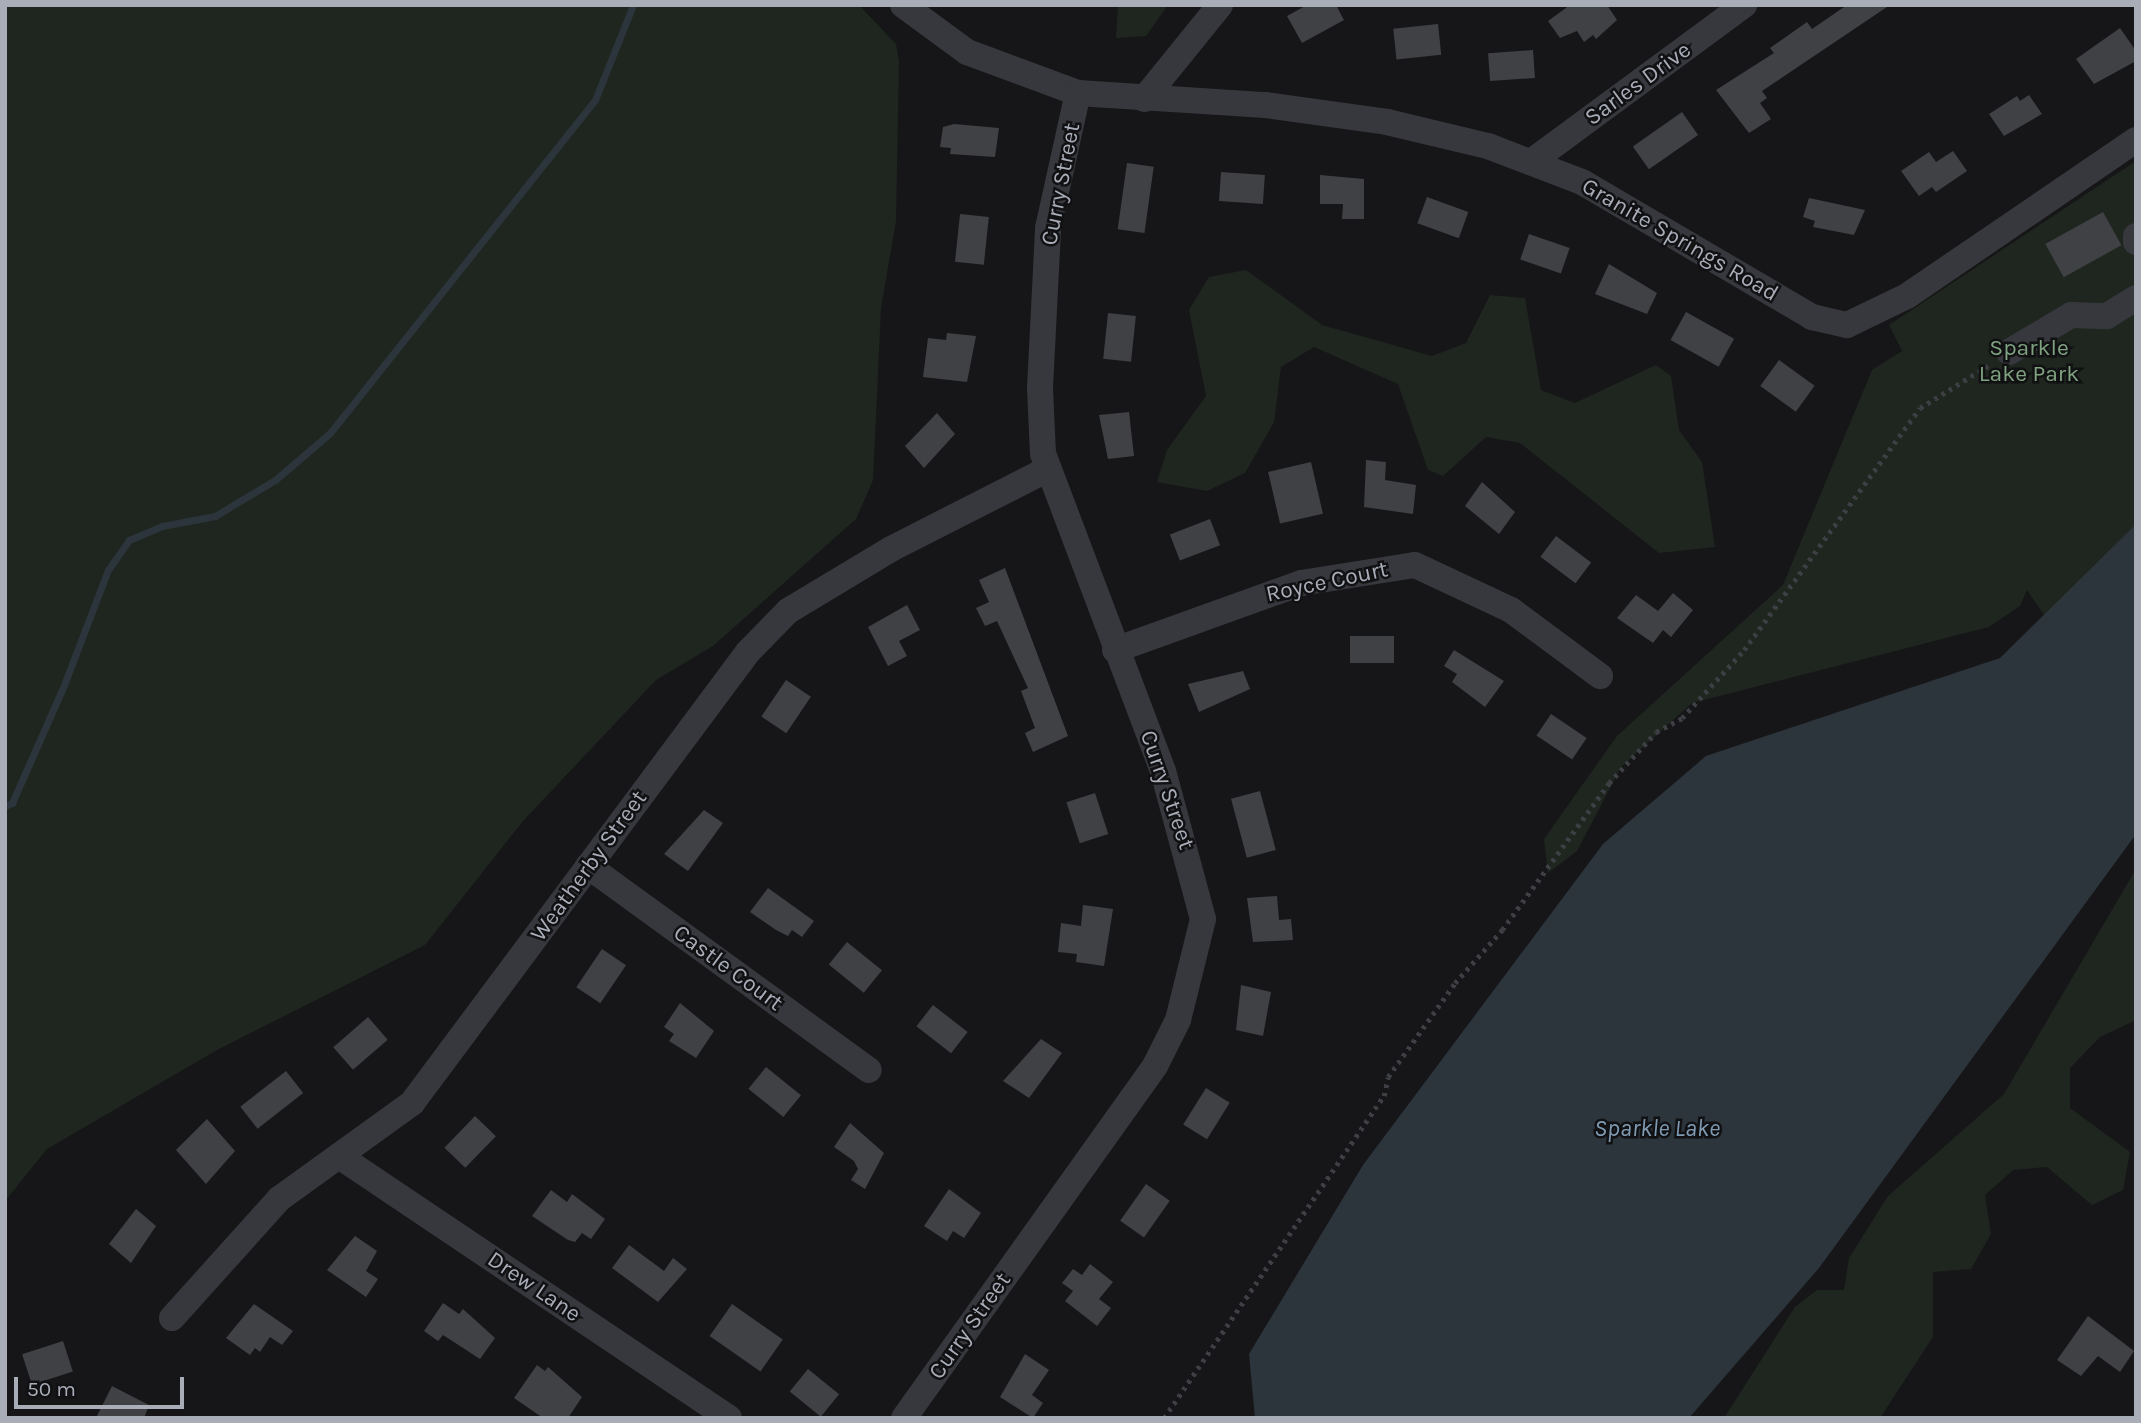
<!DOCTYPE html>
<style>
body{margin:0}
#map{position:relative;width:2141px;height:1423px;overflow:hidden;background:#161618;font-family:Karla,sans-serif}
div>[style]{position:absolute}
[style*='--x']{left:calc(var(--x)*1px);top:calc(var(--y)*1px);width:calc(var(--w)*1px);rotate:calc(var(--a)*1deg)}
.green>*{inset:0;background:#1e261f}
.water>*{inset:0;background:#2c353c}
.stream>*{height:7px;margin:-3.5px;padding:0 3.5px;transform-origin:3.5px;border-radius:3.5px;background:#2c353c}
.building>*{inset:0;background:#404145;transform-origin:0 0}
.path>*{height:4.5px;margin-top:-2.25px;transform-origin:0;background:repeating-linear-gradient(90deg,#3d3f44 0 3.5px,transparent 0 8.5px)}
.minor>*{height:26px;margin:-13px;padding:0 13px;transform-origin:13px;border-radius:13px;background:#37383d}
span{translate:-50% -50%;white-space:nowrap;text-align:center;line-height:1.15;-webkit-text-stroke:5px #111113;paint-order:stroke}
.street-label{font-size:23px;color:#a8adb8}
.park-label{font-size:23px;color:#7fa381}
.water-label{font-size:24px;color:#7f9bb3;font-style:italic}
.frame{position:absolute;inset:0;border:7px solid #a8adb8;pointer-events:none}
.scale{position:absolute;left:14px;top:1377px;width:170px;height:32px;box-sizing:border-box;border:4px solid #a8adb8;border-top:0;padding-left:9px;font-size:21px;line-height:24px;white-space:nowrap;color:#a8adb8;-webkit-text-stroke:5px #111113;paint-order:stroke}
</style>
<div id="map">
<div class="green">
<i style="clip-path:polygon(5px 5px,859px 5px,896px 44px,899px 61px,896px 221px,881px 308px,873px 480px,856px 519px,713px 646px,656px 680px,523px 821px,425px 945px,217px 1050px,47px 1149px,5px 1201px)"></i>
<i style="clip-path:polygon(1118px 5px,1168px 5px,1146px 36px,1116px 38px)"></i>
<i style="clip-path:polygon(2136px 161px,2136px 524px,2044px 615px,2027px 590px,2020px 606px,1989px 627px,1692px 703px,1621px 767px,1577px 851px,1548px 873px,1544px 839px,1617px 736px,1783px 585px,1872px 370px,1902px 351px,1889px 325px)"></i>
<i style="clip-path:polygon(1246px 270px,1322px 325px,1432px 356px,1466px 343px,1490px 295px,1525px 298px,1541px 390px,1575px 403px,1656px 365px,1671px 376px,1679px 430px,1702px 462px,1715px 547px,1659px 553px,1520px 443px,1486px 437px,1443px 476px,1428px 470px,1398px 384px,1314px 347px,1281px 367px,1274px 422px,1245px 473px,1207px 491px,1157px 482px,1167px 450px,1206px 396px,1189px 310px,1209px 277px)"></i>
<i style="clip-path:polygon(2136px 869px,2136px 1020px,2100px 1037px,2070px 1068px,2070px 1108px,2130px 1152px,2123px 1190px,2092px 1205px,2047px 1167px,2013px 1170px,1985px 1195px,1991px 1234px,1971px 1269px,1933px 1272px,1933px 1337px,1880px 1418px,1724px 1418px,1795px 1307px,1817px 1290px,1844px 1290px,1849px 1258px,1888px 1196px,2004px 1094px)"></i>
</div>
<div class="water">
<i style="clip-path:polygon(2136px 524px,2136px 834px,1819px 1268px,1689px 1418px,1255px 1418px,1249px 1354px,1363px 1165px,1603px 844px,1706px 756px,2000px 658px)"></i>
</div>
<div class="stream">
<i style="--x:5;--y:806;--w:8;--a:-23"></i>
<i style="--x:12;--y:803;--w:129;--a:-66.2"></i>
<i style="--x:64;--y:685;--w:123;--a:-69.1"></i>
<i style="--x:108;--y:570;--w:37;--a:-55"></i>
<i style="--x:129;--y:540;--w:36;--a:-23"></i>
<i style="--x:162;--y:526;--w:54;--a:-10.7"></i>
<i style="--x:215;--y:516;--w:70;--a:-31"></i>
<i style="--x:275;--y:480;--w:72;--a:-40.5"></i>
<i style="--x:330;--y:433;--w:426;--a:-51.5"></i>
<i style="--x:595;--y:100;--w:102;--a:-68.2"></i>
</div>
<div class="building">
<i style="clip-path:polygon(1307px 5px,1336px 5px,1344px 20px,1302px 43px,1287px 16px)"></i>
<i style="clip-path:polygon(1570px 5px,1607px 5px,1617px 20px,1596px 39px,1593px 35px,1584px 42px,1577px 31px,1560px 38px,1548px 21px)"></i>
<i style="clip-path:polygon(1847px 5px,1890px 5px,1762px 91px,1767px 98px,1760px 103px,1771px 119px,1749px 133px,1716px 90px,1774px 53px,1770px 48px,1807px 22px,1812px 29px)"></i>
<i style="left:1438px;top:24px;width:31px;height:45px;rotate:84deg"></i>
<i style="clip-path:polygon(2120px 28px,2136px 51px,2136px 61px,2094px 84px,2076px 59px)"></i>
<i style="left:1533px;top:50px;width:28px;height:45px;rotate:86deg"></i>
<i style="clip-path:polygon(2029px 95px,2042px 114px,2004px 136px,1989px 114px,2017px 96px,2020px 101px)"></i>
<i style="left:1682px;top:112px;width:28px;height:60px;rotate:55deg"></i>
<i style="clip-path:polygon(954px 124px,999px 128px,995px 157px,950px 154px,951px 148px,940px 147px,943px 127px)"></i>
<i style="clip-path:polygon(1953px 151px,1967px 171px,1936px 192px,1932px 187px,1919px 196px,1901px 171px,1929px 152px,1936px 162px)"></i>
<i style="left:1127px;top:163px;width:27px;height:67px;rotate:8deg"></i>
<i style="left:1221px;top:172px;width:44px;height:29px;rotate:4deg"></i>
<i style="clip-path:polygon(1320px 175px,1364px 179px,1364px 219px,1342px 219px,1343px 204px,1320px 204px)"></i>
<i style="left:1427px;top:197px;width:44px;height:28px;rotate:20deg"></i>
<i style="clip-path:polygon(1809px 198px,1865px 210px,1854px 235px,1813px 227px,1815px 221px,1803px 217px)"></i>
<i style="left:2103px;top:212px;width:38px;height:66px;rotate:61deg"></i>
<i style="left:960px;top:214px;width:29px;height:48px;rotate:6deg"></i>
<i style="left:1529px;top:234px;width:43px;height:27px;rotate:19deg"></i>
<i style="clip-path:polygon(1609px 264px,1657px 293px,1647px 314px,1595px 294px)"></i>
<i style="left:1686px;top:312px;width:55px;height:32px;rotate:29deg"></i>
<i style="left:1108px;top:313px;width:28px;height:46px;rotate:6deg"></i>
<i style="clip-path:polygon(947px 333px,976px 336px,967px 382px,923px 377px,928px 338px,946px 340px)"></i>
<i style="left:1779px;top:360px;width:44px;height:32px;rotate:36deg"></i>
<i style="clip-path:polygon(1129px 412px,1134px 456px,1108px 459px,1099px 415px)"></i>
<i style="clip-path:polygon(937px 413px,955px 434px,924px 468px,905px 446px)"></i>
<i style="clip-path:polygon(1366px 460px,1386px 462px,1385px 480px,1416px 485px,1413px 514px,1364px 507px)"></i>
<i style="left:1311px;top:462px;width:53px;height:44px;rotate:77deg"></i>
<i style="clip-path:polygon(1482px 482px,1515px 512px,1499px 534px,1465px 506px)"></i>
<i style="left:1210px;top:519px;width:28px;height:43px;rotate:69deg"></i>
<i style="left:1556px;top:536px;width:44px;height:26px;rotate:37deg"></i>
<i style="clip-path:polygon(1005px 568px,1068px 736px,1033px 752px,1025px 733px,1035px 728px,1021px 691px,1028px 688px,997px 621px,985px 626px,976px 608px,989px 602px,979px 580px)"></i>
<i style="clip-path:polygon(1673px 593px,1693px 610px,1671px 637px,1663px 630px,1653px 643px,1617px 618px,1636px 595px,1658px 611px)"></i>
<i style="clip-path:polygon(907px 605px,920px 630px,899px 641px,907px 656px,888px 666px,868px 627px)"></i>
<i style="left:1350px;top:636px;width:44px;height:27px"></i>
<i style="clip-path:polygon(1454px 650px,1504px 681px,1485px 707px,1452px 682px,1457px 674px,1444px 666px)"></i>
<i style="clip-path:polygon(1243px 671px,1250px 689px,1199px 712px,1188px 684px)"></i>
<i style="left:786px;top:680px;width:30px;height:44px;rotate:34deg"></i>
<i style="left:1551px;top:714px;width:43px;height:26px;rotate:34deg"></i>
<i style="left:1260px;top:791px;width:61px;height:30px;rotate:75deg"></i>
<i style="left:1095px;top:793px;width:43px;height:30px;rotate:72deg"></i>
<i style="clip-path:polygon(704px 810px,723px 823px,688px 871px,664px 854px)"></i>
<i style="clip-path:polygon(768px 888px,814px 921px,802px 937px,792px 930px,788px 936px,776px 930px,750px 912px)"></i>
<i style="clip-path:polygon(1277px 896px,1279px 920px,1291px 919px,1293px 940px,1253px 942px,1247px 898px)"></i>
<i style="clip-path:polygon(1083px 905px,1113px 909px,1104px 966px,1076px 962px,1077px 954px,1058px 952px,1061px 923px,1081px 926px)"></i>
<i style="left:847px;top:942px;width:45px;height:29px;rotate:39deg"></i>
<i style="left:602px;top:949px;width:29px;height:46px;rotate:34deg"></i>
<i style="clip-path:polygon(1241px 985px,1271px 992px,1263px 1036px,1236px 1030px)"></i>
<i style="clip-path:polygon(680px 1003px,714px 1031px,696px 1058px,669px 1041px,674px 1034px,664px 1027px)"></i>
<i style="left:933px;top:1005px;width:44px;height:27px;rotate:38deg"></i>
<i style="left:368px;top:1017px;width:30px;height:46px;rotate:49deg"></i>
<i style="clip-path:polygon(1041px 1039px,1062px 1053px,1029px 1098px,1003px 1081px)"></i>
<i style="left:766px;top:1067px;width:45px;height:28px;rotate:39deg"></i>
<i style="left:286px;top:1071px;width:28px;height:58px;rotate:52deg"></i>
<i style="left:1206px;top:1088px;width:28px;height:43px;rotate:32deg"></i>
<i style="left:475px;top:1116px;width:29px;height:44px;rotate:44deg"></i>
<i style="clip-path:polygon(207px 1119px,235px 1151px,206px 1184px,176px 1150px)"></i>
<i style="clip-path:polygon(850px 1123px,884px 1153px,865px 1189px,851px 1180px,858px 1169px,854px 1161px,834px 1147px)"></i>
<i style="left:1146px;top:1184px;width:29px;height:45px;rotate:35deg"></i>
<i style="clip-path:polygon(949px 1189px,981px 1213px,964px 1238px,953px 1231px,947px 1241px,924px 1226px)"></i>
<i style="clip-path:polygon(551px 1190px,567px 1202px,572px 1194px,605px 1219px,591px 1239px,582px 1233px,575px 1242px,568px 1240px,532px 1216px)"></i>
<i style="clip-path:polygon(136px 1209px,156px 1226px,131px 1263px,109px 1244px)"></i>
<i style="clip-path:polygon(355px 1236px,377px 1251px,366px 1271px,378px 1279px,366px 1297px,327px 1270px)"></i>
<i style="clip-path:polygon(629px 1245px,664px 1271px,673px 1258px,687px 1269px,658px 1302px,612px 1268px)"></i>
<i style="clip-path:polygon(1090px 1264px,1113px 1282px,1099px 1299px,1111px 1308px,1097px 1326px,1065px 1301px,1073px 1291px,1062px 1283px,1073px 1269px,1082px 1275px)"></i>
<i style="clip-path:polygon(443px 1303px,459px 1314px,463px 1309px,495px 1338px,480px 1359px,443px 1335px,438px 1341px,424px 1331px)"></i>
<i style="clip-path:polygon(254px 1304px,293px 1331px,282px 1345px,270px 1337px,260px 1352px,255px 1348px,250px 1355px,226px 1338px)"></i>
<i style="left:732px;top:1304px;width:62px;height:39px;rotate:35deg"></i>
<i style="clip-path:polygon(2088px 1316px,2134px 1351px,2120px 1372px,2098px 1356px,2081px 1376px,2057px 1360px)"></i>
<i style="left:63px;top:1341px;width:32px;height:43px;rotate:72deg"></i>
<i style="clip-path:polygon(1025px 1354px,1049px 1370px,1032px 1395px,1043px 1403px,1033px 1418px,1000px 1397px)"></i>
<i style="clip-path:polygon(537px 1365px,545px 1371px,548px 1367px,582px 1397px,568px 1418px,543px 1418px,514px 1398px)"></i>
<i style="left:808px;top:1369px;width:40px;height:29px;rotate:39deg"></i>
<i style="clip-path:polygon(112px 1386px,149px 1405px,144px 1418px,96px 1418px)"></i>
</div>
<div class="path">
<i style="--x:1164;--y:1418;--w:390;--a:-55.7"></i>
<i style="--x:1384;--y:1096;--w:19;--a:-78"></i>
<i style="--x:1388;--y:1077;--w:115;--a:-54.5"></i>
<i style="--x:1455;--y:983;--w:71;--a:-48.4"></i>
<i style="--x:1502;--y:930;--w:182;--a:-53.9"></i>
<i style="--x:1609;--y:783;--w:69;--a:-47.3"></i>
<i style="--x:1656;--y:732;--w:30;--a:-28"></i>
<i style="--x:1682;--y:718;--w:92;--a:-47.6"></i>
<i style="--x:1744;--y:650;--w:299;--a:-54"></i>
<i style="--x:1920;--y:408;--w:84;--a:-31.8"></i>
</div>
<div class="minor">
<i style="--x:903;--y:5;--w:79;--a:36.3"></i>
<i style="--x:967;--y:52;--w:118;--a:20.3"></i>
<i style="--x:1078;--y:93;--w:188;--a:3.7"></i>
<i style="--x:1266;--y:105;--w:122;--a:8"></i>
<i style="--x:1387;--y:122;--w:104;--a:13.4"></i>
<i style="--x:1488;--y:146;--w:101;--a:21"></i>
<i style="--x:1582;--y:182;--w:267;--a:30.4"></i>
<i style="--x:1812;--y:317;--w:36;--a:13"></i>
<i style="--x:1847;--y:325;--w:67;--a:-25.8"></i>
<i style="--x:1907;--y:296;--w:277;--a:-34.3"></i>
<i style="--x:1144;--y:99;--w:121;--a:-51"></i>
<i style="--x:1531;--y:162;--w:265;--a:-36.4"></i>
<i style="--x:2136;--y:236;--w:6;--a:90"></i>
<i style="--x:2009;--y:352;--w:72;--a:-30.8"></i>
<i style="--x:2071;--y:315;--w:36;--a:2"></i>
<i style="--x:2107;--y:316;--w:34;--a:-32"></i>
<i style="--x:1115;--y:650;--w:198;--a:-19.8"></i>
<i style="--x:1301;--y:583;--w:115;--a:-9"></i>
<i style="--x:1415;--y:565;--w:106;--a:25.1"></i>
<i style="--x:1511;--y:610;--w:111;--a:36.6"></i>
<i style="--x:588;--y:866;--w:347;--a:36"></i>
<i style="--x:339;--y:1156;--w:470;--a:33.9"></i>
<i style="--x:172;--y:1318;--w:160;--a:-48"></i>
<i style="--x:279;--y:1199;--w:164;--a:-35.8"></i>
<i style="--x:412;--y:1103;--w:562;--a:-53.31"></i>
<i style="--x:748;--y:652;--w:57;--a:-45.7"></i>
<i style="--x:788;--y:611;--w:120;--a:-31"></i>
<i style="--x:891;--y:549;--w:176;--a:-27"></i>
<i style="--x:904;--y:1418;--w:432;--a:-54.5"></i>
<i style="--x:1155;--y:1066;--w:51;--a:-63.4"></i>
<i style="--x:1178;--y:1020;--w:104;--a:-76.1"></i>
<i style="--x:1203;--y:919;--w:153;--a:-105.1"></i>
<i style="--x:1163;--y:771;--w:339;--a:-110.7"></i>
<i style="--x:1043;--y:454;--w:66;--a:-92.6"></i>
<i style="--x:1040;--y:388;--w:160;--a:-87.1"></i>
<i style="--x:1048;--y:228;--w:138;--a:-77.5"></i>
</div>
<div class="street-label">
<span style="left:1638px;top:84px;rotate:-36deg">Sarles Drive</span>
<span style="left:1061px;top:184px;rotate:-79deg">Curry Street</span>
<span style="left:1680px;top:240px;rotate:30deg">Granite Springs Road</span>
<span style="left:1327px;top:582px;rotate:-12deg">Royce Court</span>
<span style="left:1167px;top:790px;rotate:71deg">Curry Street</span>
<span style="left:589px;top:866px;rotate:-54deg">Weatherby Street</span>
<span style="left:728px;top:968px;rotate:36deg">Castle Court</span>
<span style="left:534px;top:1287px;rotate:34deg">Drew Lane</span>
<span style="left:970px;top:1326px;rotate:-55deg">Curry Street</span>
</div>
<div class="park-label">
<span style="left:2029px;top:361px">Sparkle<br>Lake Park</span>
</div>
<div class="water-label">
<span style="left:1657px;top:1129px">Sparkle Lake</span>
</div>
<div class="frame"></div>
<div class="scale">50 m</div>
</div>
